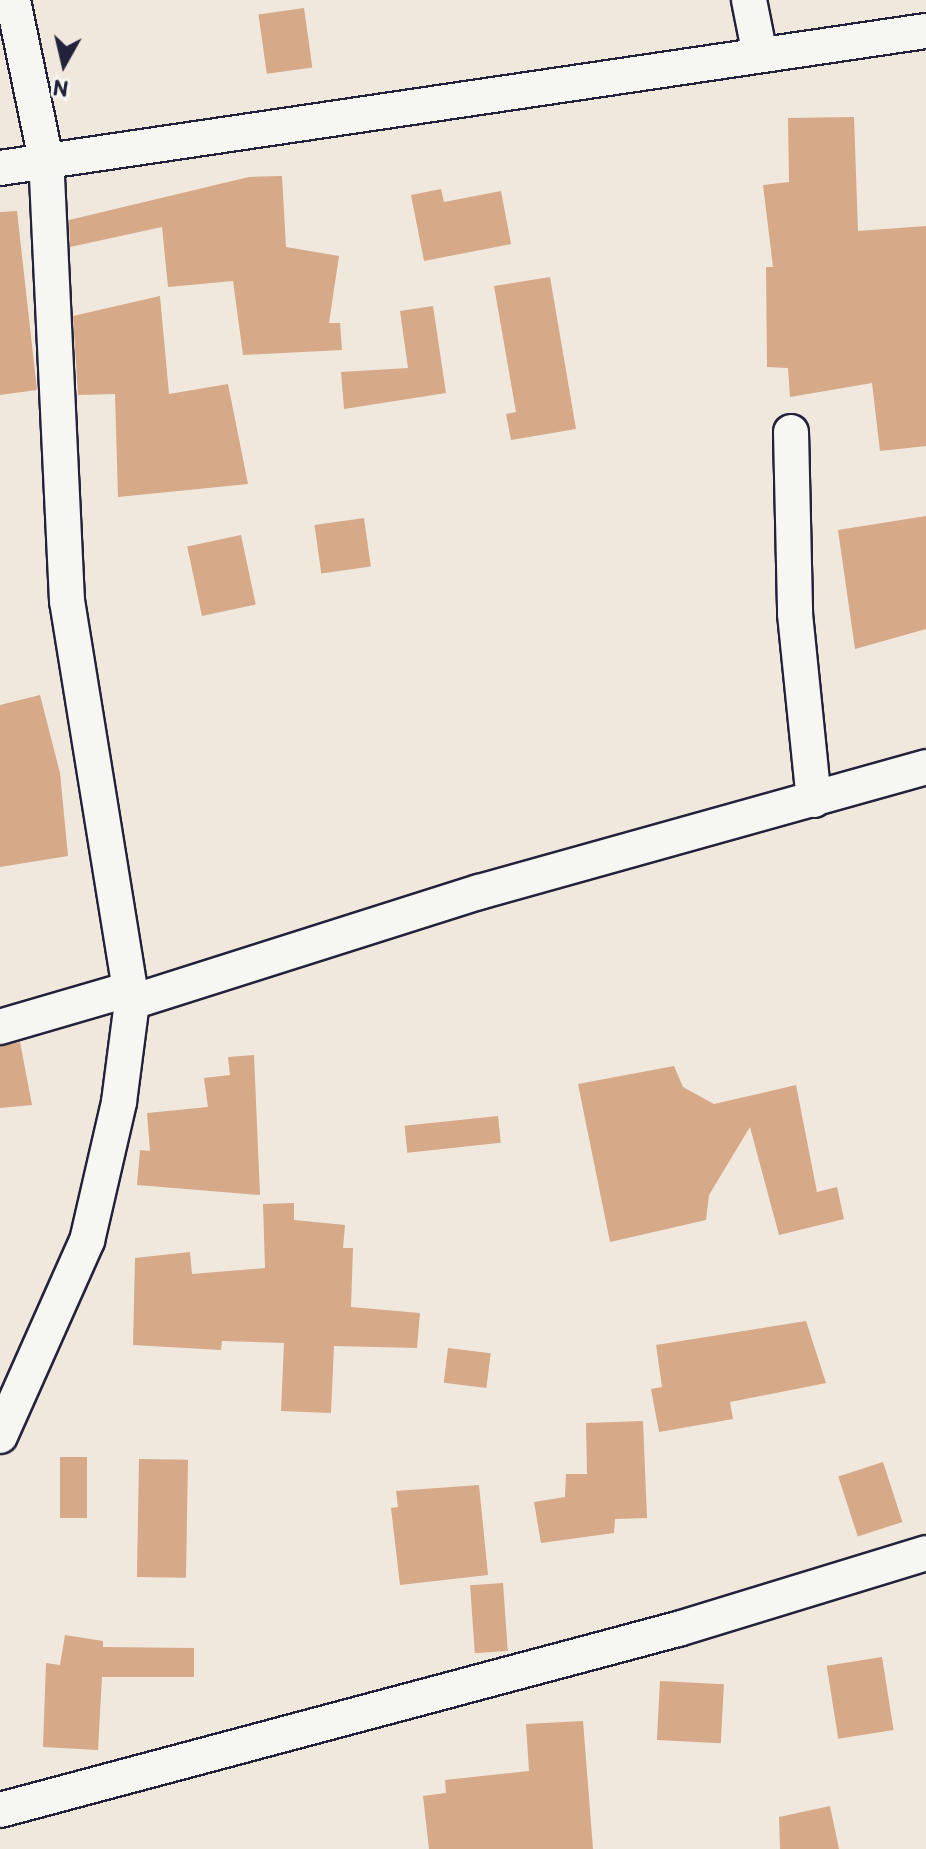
<!DOCTYPE html>
<style>
body{margin:0}
#map{position:relative;width:926px;height:1849px;overflow:hidden;background:#f0e7dd;font-family:Itim,sans-serif}
div>[style]{position:absolute}
[style*='--x']{left:calc(var(--x)*1px);top:calc(var(--y)*1px);width:calc(var(--w)*1px);rotate:calc(var(--a)*1deg)}
.building>*{inset:0;background:#d6a988;transform-origin:0 0}
.roads{filter:drop-shadow(2px 0 #22223b) drop-shadow(-2px 0 #22223b) drop-shadow(0 2px #22223b) drop-shadow(0 -2px #22223b)}
.street>*{height:34px;margin:-17px;padding:0 17px;transform-origin:17px;border-radius:17px;background:#f6f6f2}
span{translate:-50% -50%;white-space:nowrap;text-align:center;line-height:1.15;-webkit-text-stroke:7px #f6f6f2;paint-order:stroke}
.north{position:absolute;left:24px;top:24px;width:80px;height:80px;-webkit-text-stroke:6px #f6f6f2;paint-order:stroke;rotate:188deg;font-size:22px;font-weight:700;line-height:32px;text-align:center;color:#22223b}
.north::after{content:'';display:block;margin:auto;width:28px;height:36px;background:#22223b;clip-path:polygon(50% 0,100% 100%,50% 72%,0 100%)}
</style>
<div id="map">
<div class="building">
<i style="left:304px;top:8px;width:60px;height:46px;rotate:82deg"></i>
<i style="clip-path:polygon(854px 117px,858px 231px,926px 226px,926px 446px,880px 451px,872px 383px,790px 397px,788px 368px,767px 367px,766px 267px,773px 267px,763px 185px,789px 182px,788px 118px)"></i>
<i style="clip-path:polygon(282px 176px,286px 247px,339px 256px,329px 323px,340px 323px,342px 350px,243px 355px,233px 281px,168px 287px,162px 227px,70px 247px,69px 220px,249px 177px)"></i>
<i style="clip-path:polygon(441px 189px,444px 202px,501px 191px,511px 244px,424px 261px,411px 195px)"></i>
<i style="clip-path:polygon(17px 211px,37px 390px,0 395px,0 212px)"></i>
<i style="clip-path:polygon(550px 277px,576px 429px,511px 440px,506px 414px,516px 412px,494px 286px)"></i>
<i style="clip-path:polygon(160px 296px,169px 394px,228px 384px,248px 484px,118px 497px,115px 394px,78px 395px,73px 316px)"></i>
<i style="clip-path:polygon(433px 306px,446px 393px,344px 409px,341px 372px,408px 368px,400px 311px)"></i>
<i style="clip-path:polygon(926px 516px,926px 629px,855px 649px,838px 530px)"></i>
<i style="left:364px;top:518px;width:49px;height:50px;rotate:82deg"></i>
<i style="left:241px;top:535px;width:71px;height:55px;rotate:78deg"></i>
<i style="clip-path:polygon(40px 695px,60px 773px,68px 856px,0 867px,0 705px)"></i>
<i style="clip-path:polygon(20px 1042px,32px 1105px,0 1108px,0 1046px)"></i>
<i style="clip-path:polygon(254px 1055px,260px 1195px,137px 1185px,140px 1150px,150px 1151px,147px 1113px,208px 1107px,204px 1078px,230px 1075px,228px 1057px)"></i>
<i style="clip-path:polygon(674px 1066px,683px 1087px,714px 1104px,796px 1085px,817px 1192px,837px 1187px,844px 1219px,779px 1235px,750px 1127px,709px 1195px,706px 1220px,610px 1242px,578px 1084px)"></i>
<i style="left:498px;top:1116px;width:27px;height:94px;rotate:84deg"></i>
<i style="clip-path:polygon(294px 1203px,294px 1220px,345px 1225px,343px 1248px,353px 1248px,351px 1307px,420px 1313px,417px 1348px,334px 1346px,331px 1413px,281px 1411px,284px 1343px,222px 1341px,221px 1350px,133px 1345px,135px 1258px,190px 1252px,192px 1274px,265px 1268px,263px 1204px)"></i>
<i style="clip-path:polygon(806px 1321px,826px 1383px,730px 1402px,733px 1419px,659px 1432px,651px 1389px,662px 1387px,656px 1345px)"></i>
<i style="left:448px;top:1348px;width:43px;height:35px;rotate:7deg"></i>
<i style="clip-path:polygon(643px 1421px,647px 1518px,615px 1519px,614px 1533px,541px 1543px,534px 1502px,565px 1497px,566px 1474px,587px 1474px,586px 1423px)"></i>
<i style="left:60px;top:1457px;width:27px;height:61px"></i>
<i style="left:139px;top:1459px;width:49px;height:118px;rotate:1deg"></i>
<i style="left:883px;top:1462px;width:63px;height:47px;rotate:72deg"></i>
<i style="clip-path:polygon(479px 1485px,488px 1575px,400px 1585px,391px 1508px,398px 1507px,396px 1491px)"></i>
<i style="left:503px;top:1583px;width:68px;height:33px;rotate:86deg"></i>
<i style="clip-path:polygon(65px 1635px,103px 1641px,103px 1647px,194px 1648px,194px 1677px,102px 1677px,98px 1750px,43px 1747px,46px 1663px,60px 1665px)"></i>
<i style="left:882px;top:1657px;width:74px;height:56px;rotate:81deg"></i>
<i style="left:660px;top:1681px;width:64px;height:59px;rotate:3deg"></i>
<i style="clip-path:polygon(583px 1721px,593px 1849px,429px 1849px,423px 1796px,446px 1793px,445px 1780px,529px 1771px,526px 1724px)"></i>
<i style="clip-path:polygon(830px 1806px,839px 1849px,780px 1849px,779px 1817px)"></i>
</div>
<div class="roads">
<div class="street">
<i style="--x:749;--y:0;--w:56;--a:78.7"></i>
<i style="--x:0;--y:168;--w:936;--a:-8.42"></i>
<i style="--x:791;--y:432;--w:182;--a:88.7"></i>
<i style="--x:795;--y:614;--w:187;--a:84.2"></i>
<i style="--x:132;--y:1002;--w:364;--a:-17.6"></i>
<i style="--x:479;--y:892;--w:464;--a:-15.6"></i>
<i style="--x:0;--y:1027;--w:135;--a:-16.3"></i>
<i style="--x:0;--y:1436;--w:214;--a:-66"></i>
<i style="--x:87;--y:1241;--w:143;--a:-77"></i>
<i style="--x:119;--y:1102;--w:101;--a:-82.6"></i>
<i style="--x:132;--y:1002;--w:406;--a:-99.2"></i>
<i style="--x:67;--y:601;--w:441;--a:-92.7"></i>
<i style="--x:46;--y:160;--w:163;--a:-101.7"></i>
<i style="--x:0;--y:1810;--w:702;--a:-14.95"></i>
<i style="--x:678;--y:1629;--w:259;--a:-17"></i>
</div>
</div>
<div class="north">N</div>
</div>
